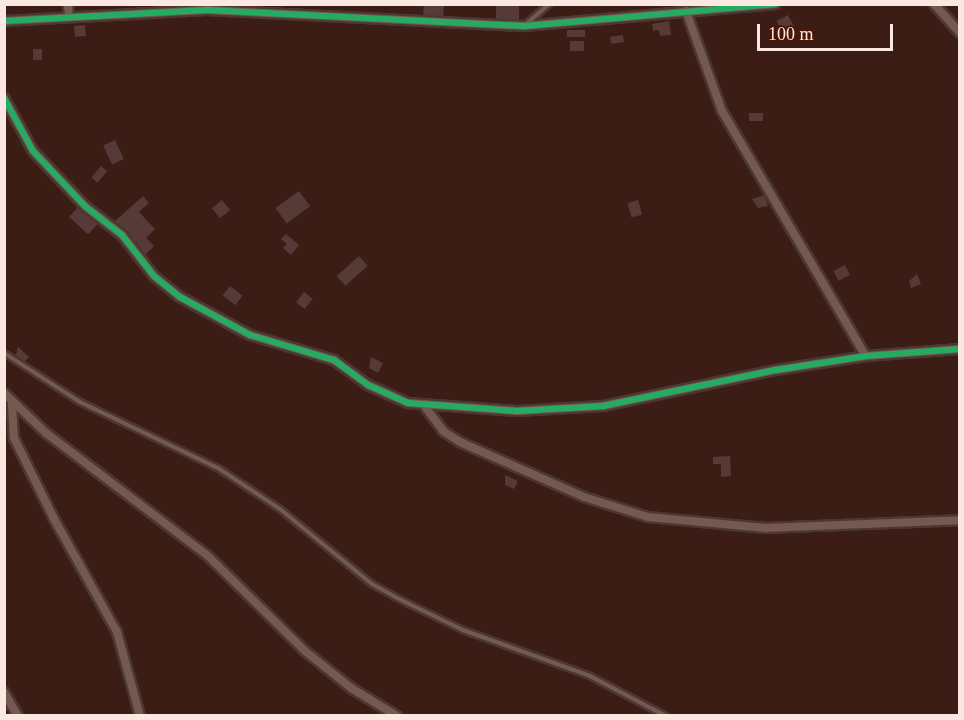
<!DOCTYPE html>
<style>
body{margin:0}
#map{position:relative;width:964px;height:720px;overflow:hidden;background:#3b1d15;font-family:"Times New Roman",serif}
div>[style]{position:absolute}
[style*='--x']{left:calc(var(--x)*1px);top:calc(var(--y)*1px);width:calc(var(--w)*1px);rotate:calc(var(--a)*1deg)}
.building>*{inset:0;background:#563a38;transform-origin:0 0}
.roads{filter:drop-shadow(2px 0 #4b3733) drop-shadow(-2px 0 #4b3733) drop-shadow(0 2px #4b3733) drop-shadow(0 -2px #4b3733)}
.service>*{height:4px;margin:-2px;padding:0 2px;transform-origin:2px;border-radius:2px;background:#755951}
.minor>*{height:8px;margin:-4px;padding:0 4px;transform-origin:4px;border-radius:4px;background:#755951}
.cycleway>*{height:6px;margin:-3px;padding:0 3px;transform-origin:3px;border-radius:3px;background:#26ab63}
span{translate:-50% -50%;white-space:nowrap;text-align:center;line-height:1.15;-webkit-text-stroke:5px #4b1505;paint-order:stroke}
.frame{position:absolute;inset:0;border:6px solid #fbe8e3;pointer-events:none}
.scale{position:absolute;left:757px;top:24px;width:136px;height:27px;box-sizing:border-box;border:3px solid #fbe8e3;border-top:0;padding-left:8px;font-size:18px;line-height:21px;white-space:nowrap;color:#fbe8e3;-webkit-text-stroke:4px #4b1505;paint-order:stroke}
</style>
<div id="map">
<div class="building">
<i style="clip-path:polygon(424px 4px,444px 4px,443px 18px,423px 16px)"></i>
<i style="left:496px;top:4px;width:23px;height:18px"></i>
<i style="left:788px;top:15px;width:17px;height:13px;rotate:62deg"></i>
<i style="clip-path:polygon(669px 21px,671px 35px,660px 36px,659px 30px,653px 31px,652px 24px)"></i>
<i style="left:85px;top:25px;width:11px;height:11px;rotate:85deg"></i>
<i style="left:585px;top:30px;width:7px;height:18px;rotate:90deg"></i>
<i style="left:623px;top:35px;width:7px;height:13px;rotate:82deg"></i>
<i style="left:584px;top:41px;width:10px;height:14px;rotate:90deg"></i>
<i style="left:33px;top:49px;width:9px;height:11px"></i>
<i style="left:749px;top:113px;width:14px;height:8px"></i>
<i style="left:115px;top:140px;width:21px;height:13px;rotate:65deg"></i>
<i style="left:101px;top:166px;width:8px;height:15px;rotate:40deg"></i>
<i style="left:299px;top:191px;width:19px;height:29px;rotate:54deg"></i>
<i style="clip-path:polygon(765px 195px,768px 206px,758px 208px,752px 199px)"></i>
<i style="clip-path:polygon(143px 196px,149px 203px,139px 212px,155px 229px,146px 238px,154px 246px,145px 255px,114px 222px)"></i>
<i style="left:222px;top:200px;width:13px;height:13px;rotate:51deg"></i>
<i style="left:638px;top:200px;width:15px;height:11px;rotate:74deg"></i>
<i style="left:80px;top:205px;width:26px;height:16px;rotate:43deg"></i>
<i style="clip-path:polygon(286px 234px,299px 245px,291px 255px,283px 248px,287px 244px,281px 239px)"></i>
<i style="left:359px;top:256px;width:13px;height:30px;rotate:48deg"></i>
<i style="left:845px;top:265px;width:11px;height:13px;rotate:63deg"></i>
<i style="clip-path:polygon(917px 274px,921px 284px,911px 288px,909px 281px)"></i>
<i style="left:230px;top:286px;width:16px;height:12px;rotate:38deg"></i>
<i style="left:304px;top:292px;width:11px;height:13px;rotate:38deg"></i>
<i style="clip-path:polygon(18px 347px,29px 357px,22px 364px,15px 358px)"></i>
<i style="clip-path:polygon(371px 357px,383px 363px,378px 373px,369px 368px)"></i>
<i style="clip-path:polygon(730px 456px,731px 476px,721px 477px,721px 464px,713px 464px,713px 457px)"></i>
<i style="clip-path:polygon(505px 475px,518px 481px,514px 489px,505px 485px)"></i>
</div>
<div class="roads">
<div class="service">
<i style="--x:525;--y:25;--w:32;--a:-41"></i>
<i style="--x:4;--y:353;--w:90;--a:32.8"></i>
<i style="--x:80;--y:402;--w:153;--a:25.6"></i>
<i style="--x:218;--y:468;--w:74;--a:33.5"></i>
<i style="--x:280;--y:509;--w:119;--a:39.2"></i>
<i style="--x:372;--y:584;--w:26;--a:29"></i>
<i style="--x:395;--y:597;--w:76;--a:25.9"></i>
<i style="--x:463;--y:630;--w:135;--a:19.9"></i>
<i style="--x:590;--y:676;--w:86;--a:27.8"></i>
</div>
<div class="minor">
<i style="--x:68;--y:4;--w:13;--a:86"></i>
<i style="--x:934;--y:4;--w:39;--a:48"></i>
<i style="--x:686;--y:11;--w:106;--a:70.2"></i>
<i style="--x:722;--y:111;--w:284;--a:59.6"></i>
<i style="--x:4;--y:21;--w:203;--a:-3.1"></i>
<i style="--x:207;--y:10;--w:318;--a:2.9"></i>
<i style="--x:525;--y:26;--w:251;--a:-5"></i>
<i style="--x:4;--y:98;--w:60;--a:61.3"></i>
<i style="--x:33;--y:151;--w:77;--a:46.6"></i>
<i style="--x:86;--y:207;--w:46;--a:37.9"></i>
<i style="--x:122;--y:235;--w:52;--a:52"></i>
<i style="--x:154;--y:276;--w:33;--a:39"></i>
<i style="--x:180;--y:297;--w:80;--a:28.5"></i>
<i style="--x:250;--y:335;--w:88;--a:16.6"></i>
<i style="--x:334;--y:360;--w:42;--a:36.3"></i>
<i style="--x:368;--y:385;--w:44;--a:24.2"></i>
<i style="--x:408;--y:403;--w:109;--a:4.2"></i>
<i style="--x:517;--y:411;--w:86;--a:-3.3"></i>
<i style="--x:603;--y:406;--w:177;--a:-11.8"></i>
<i style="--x:776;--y:370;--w:91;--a:-8.8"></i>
<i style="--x:866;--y:356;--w:94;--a:-4.3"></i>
<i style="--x:4;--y:393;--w:58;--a:43.6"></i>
<i style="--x:46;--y:433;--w:202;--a:37.2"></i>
<i style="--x:207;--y:555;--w:137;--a:44.4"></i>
<i style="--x:305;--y:651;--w:59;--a:38.8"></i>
<i style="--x:351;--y:688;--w:54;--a:31.3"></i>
<i style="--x:12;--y:403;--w:35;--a:87"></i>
<i style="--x:14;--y:438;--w:88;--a:63.7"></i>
<i style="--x:53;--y:517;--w:132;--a:60.9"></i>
<i style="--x:117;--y:632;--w:87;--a:74.7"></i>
<i style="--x:423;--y:404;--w:34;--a:53"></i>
<i style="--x:443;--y:431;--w:20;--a:33"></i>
<i style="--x:460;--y:442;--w:136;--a:23.9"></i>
<i style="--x:584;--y:497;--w:67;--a:17.4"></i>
<i style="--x:648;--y:517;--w:118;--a:5.4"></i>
<i style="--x:765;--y:528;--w:195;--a:-2.3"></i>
<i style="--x:4;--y:692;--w:28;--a:60"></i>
</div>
</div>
<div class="cycleway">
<i style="--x:4;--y:21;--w:203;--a:-3.1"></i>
<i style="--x:207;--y:10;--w:318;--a:2.9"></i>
<i style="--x:525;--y:26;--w:251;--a:-5"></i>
<i style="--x:4;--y:98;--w:60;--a:61.3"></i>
<i style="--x:33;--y:151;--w:77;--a:46.6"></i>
<i style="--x:86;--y:207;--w:46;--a:37.9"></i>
<i style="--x:122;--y:235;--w:52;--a:52"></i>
<i style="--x:154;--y:276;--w:33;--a:39"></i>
<i style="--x:180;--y:297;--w:80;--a:28.5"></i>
<i style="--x:250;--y:335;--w:88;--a:16.6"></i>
<i style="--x:334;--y:360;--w:42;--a:36.3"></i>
<i style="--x:368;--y:385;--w:44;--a:24.2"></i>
<i style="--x:408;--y:403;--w:109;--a:4.2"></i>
<i style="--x:517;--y:411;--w:86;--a:-3.3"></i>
<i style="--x:603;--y:406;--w:177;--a:-11.8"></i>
<i style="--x:776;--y:370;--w:91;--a:-8.8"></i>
<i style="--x:866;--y:356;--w:94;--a:-4.3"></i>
</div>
<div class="frame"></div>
<div class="scale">100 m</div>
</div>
